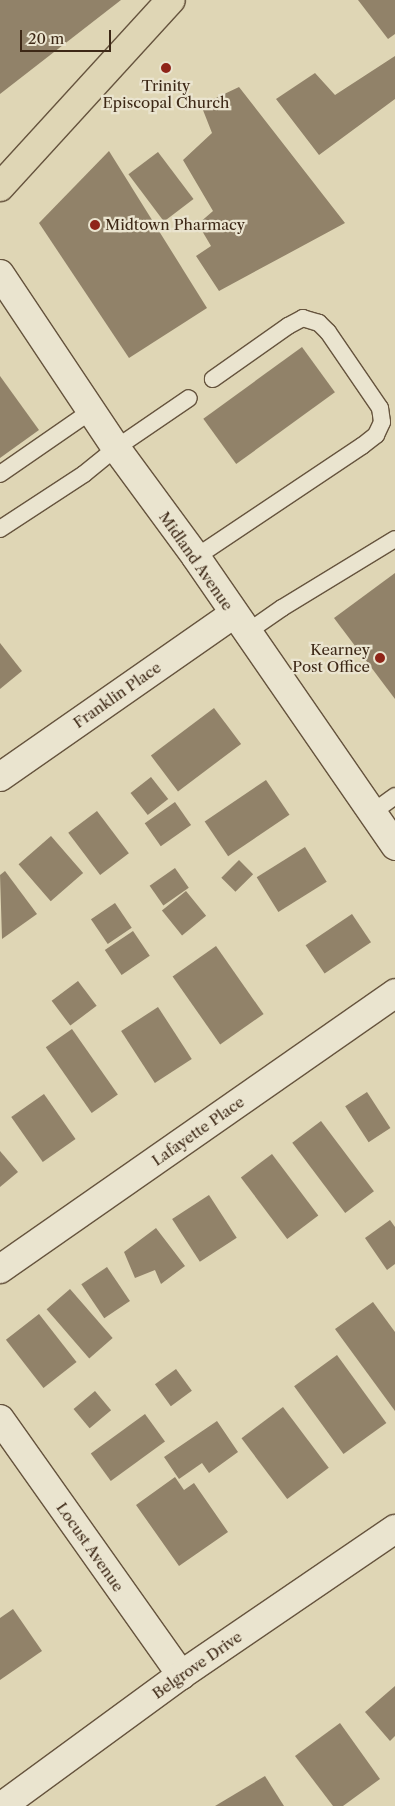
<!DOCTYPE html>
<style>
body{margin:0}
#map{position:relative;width:395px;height:1806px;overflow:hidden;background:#dfd6b5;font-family:"Libre Caslon Text",serif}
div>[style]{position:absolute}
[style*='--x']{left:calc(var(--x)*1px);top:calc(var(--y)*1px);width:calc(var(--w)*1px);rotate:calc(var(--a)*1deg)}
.building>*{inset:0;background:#918269;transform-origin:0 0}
.roads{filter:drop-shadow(1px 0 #66543e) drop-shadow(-1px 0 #66543e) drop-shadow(0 1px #66543e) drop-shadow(0 -1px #66543e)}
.service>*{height:16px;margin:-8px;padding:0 8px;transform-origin:8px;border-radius:8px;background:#eae4cf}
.minor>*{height:28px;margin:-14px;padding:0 14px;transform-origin:14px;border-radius:14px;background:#eae4cf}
.tertiary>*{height:28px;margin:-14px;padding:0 14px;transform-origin:14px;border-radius:14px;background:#eae4cf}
.primary>*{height:28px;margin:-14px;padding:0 14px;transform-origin:14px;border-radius:14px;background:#dfd6b5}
.dots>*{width:14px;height:14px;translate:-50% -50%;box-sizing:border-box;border:2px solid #eae4cf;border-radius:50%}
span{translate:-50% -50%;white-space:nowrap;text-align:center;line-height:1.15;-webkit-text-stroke:4.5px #eae4cf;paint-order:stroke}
.poi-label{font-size:15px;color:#3d2816}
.left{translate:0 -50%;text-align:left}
.right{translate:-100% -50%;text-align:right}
.street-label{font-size:15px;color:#3d2816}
.scale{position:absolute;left:20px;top:30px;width:91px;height:22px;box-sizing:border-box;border:2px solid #3d2816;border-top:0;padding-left:6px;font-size:15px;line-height:18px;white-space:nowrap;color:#3d2816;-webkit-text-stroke:4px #eae4cf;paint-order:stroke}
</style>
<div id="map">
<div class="building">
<i style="clip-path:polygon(0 0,121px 0,0 94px)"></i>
<i style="clip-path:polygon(358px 0,395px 0,395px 34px,388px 39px)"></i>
<i style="clip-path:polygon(395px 56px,395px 99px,319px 155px,276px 99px,315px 73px,335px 95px)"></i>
<i style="clip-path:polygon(239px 87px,345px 223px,219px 291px,196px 256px,211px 246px,198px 224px,213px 211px,183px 160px,212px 133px,201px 105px)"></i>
<i style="clip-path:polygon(109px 151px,207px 308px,129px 358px,39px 223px)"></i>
<i style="left:158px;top:152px;width:59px;height:37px;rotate:53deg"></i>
<i style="left:302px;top:347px;width:56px;height:122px;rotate:54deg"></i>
<i style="clip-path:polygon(0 376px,39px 430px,0 458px)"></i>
<i style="clip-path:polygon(395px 573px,395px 699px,334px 618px)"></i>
<i style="clip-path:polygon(0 643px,22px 671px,0 689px)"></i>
<i style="left:214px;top:708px;width:45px;height:79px;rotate:53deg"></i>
<i style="left:151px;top:777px;width:28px;height:26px;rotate:52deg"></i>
<i style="left:266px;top:780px;width:42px;height:74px;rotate:56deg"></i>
<i style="left:175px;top:802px;width:28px;height:37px;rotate:55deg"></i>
<i style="left:97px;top:811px;width:53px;height:36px;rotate:53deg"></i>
<i style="left:51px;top:836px;width:49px;height:43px;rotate:49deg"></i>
<i style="left:305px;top:847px;width:41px;height:57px;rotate:58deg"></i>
<i style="left:239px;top:860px;width:20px;height:25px;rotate:45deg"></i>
<i style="left:175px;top:868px;width:24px;height:31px;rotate:55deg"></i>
<i style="clip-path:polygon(5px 871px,37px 914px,2px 939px,0 875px)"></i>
<i style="left:186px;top:891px;width:32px;height:31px;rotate:51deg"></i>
<i style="left:115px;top:903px;width:30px;height:29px;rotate:56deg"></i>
<i style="left:352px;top:914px;width:34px;height:56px;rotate:56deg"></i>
<i style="left:133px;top:931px;width:30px;height:34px;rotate:56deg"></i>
<i style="left:216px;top:946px;width:83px;height:53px;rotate:55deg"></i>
<i style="left:78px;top:981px;width:31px;height:33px;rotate:53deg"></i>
<i style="left:158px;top:1007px;width:62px;height:44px;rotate:57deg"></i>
<i style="left:72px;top:1029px;width:80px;height:32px;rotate:55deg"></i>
<i style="left:367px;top:1092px;width:43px;height:26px;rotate:57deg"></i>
<i style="left:44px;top:1094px;width:55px;height:40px;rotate:55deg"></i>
<i style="left:321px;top:1121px;width:88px;height:36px;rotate:53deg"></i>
<i style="clip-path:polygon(0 1151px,18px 1172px,0 1187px)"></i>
<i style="left:272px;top:1154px;width:77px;height:39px;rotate:53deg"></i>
<i style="left:209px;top:1195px;width:51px;height:44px;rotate:57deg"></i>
<i style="clip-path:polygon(390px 1220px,395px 1227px,395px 1264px,387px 1270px,365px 1238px)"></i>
<i style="clip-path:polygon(156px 1228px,185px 1266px,161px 1284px,155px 1270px,135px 1278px,124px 1252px)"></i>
<i style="left:107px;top:1267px;width:41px;height:31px;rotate:56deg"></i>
<i style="left:70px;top:1289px;width:65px;height:31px;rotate:49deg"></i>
<i style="clip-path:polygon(373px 1302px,395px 1332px,395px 1411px,335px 1329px)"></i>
<i style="left:39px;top:1314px;width:61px;height:42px;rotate:52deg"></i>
<i style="left:337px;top:1355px;width:84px;height:53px;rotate:54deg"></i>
<i style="left:176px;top:1369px;width:27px;height:26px;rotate:54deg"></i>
<i style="left:95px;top:1391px;width:25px;height:28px;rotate:50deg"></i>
<i style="left:283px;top:1407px;width:76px;height:52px;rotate:53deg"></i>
<i style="left:145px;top:1414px;width:34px;height:67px;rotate:54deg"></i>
<i style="clip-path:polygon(217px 1421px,238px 1452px,209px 1473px,202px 1463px,179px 1479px,164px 1457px)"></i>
<i style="clip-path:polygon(175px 1477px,184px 1490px,194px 1483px,228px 1532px,179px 1566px,136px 1505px)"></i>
<i style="clip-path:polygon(13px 1609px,42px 1651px,0 1680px,0 1618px)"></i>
<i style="clip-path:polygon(395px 1686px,395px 1736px,390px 1741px,365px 1712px)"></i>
<i style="clip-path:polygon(340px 1723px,380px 1779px,343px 1806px,333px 1806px,295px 1756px)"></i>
<i style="clip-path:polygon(265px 1776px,284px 1806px,215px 1806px)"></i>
</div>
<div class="roads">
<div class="service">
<i style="--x:0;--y:474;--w:111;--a:-34.7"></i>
<i style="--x:0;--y:529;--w:100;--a:-33.2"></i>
<i style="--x:84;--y:474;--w:41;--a:-39.1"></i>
<i style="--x:116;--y:448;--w:88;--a:-34.4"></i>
<i style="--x:196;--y:557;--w:200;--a:-33.8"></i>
<i style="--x:362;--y:446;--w:18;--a:-38"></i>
<i style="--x:376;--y:435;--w:14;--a:-65"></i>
<i style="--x:382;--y:422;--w:14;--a:-98"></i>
<i style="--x:380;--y:408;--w:92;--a:-124.4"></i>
<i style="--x:328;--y:332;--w:13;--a:-135"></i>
<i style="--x:319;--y:323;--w:17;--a:-163"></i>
<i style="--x:303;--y:318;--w:17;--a:152"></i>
<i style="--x:288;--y:326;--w:92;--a:144.8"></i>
<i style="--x:246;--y:633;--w:44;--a:-34.8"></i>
<i style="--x:282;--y:608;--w:132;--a:-31.4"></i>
<i style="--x:373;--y:812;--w:27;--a:-36"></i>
</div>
<div class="minor">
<i style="--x:0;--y:777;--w:285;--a:-34.9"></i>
<i style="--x:0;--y:1269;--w:482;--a:-34.9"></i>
<i style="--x:0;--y:1419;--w:314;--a:54.7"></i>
<i style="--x:2;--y:1806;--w:222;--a:-36.2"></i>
<i style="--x:181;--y:1675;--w:259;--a:-34.3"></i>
</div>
<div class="tertiary">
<i style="--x:0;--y:274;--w:209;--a:56.3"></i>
<i style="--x:116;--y:448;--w:135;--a:53.7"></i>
<i style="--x:196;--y:557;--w:351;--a:55.4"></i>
</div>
<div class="primary">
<i style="--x:0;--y:187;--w:253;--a:-47.6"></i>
</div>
</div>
<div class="dots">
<i style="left:166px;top:68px;background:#8f2418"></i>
<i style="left:95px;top:225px;background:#8f2418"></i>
<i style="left:380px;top:658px;background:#8f2418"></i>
</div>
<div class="poi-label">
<span style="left:166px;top:94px">Trinity<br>Episcopal Church</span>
<span class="left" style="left:105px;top:225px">Midtown Pharmacy</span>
<span class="right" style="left:370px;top:658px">Kearney<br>Post Office</span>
</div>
<div class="street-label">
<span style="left:196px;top:561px;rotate:55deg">Midland Avenue</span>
<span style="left:117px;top:695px;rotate:-35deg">Franklin Place</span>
<span style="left:198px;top:1131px;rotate:-35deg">Lafayette Place</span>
<span style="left:90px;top:1547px;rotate:55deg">Locust Avenue</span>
<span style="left:197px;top:1665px;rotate:-35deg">Belgrove Drive</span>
</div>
<div class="scale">20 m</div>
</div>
